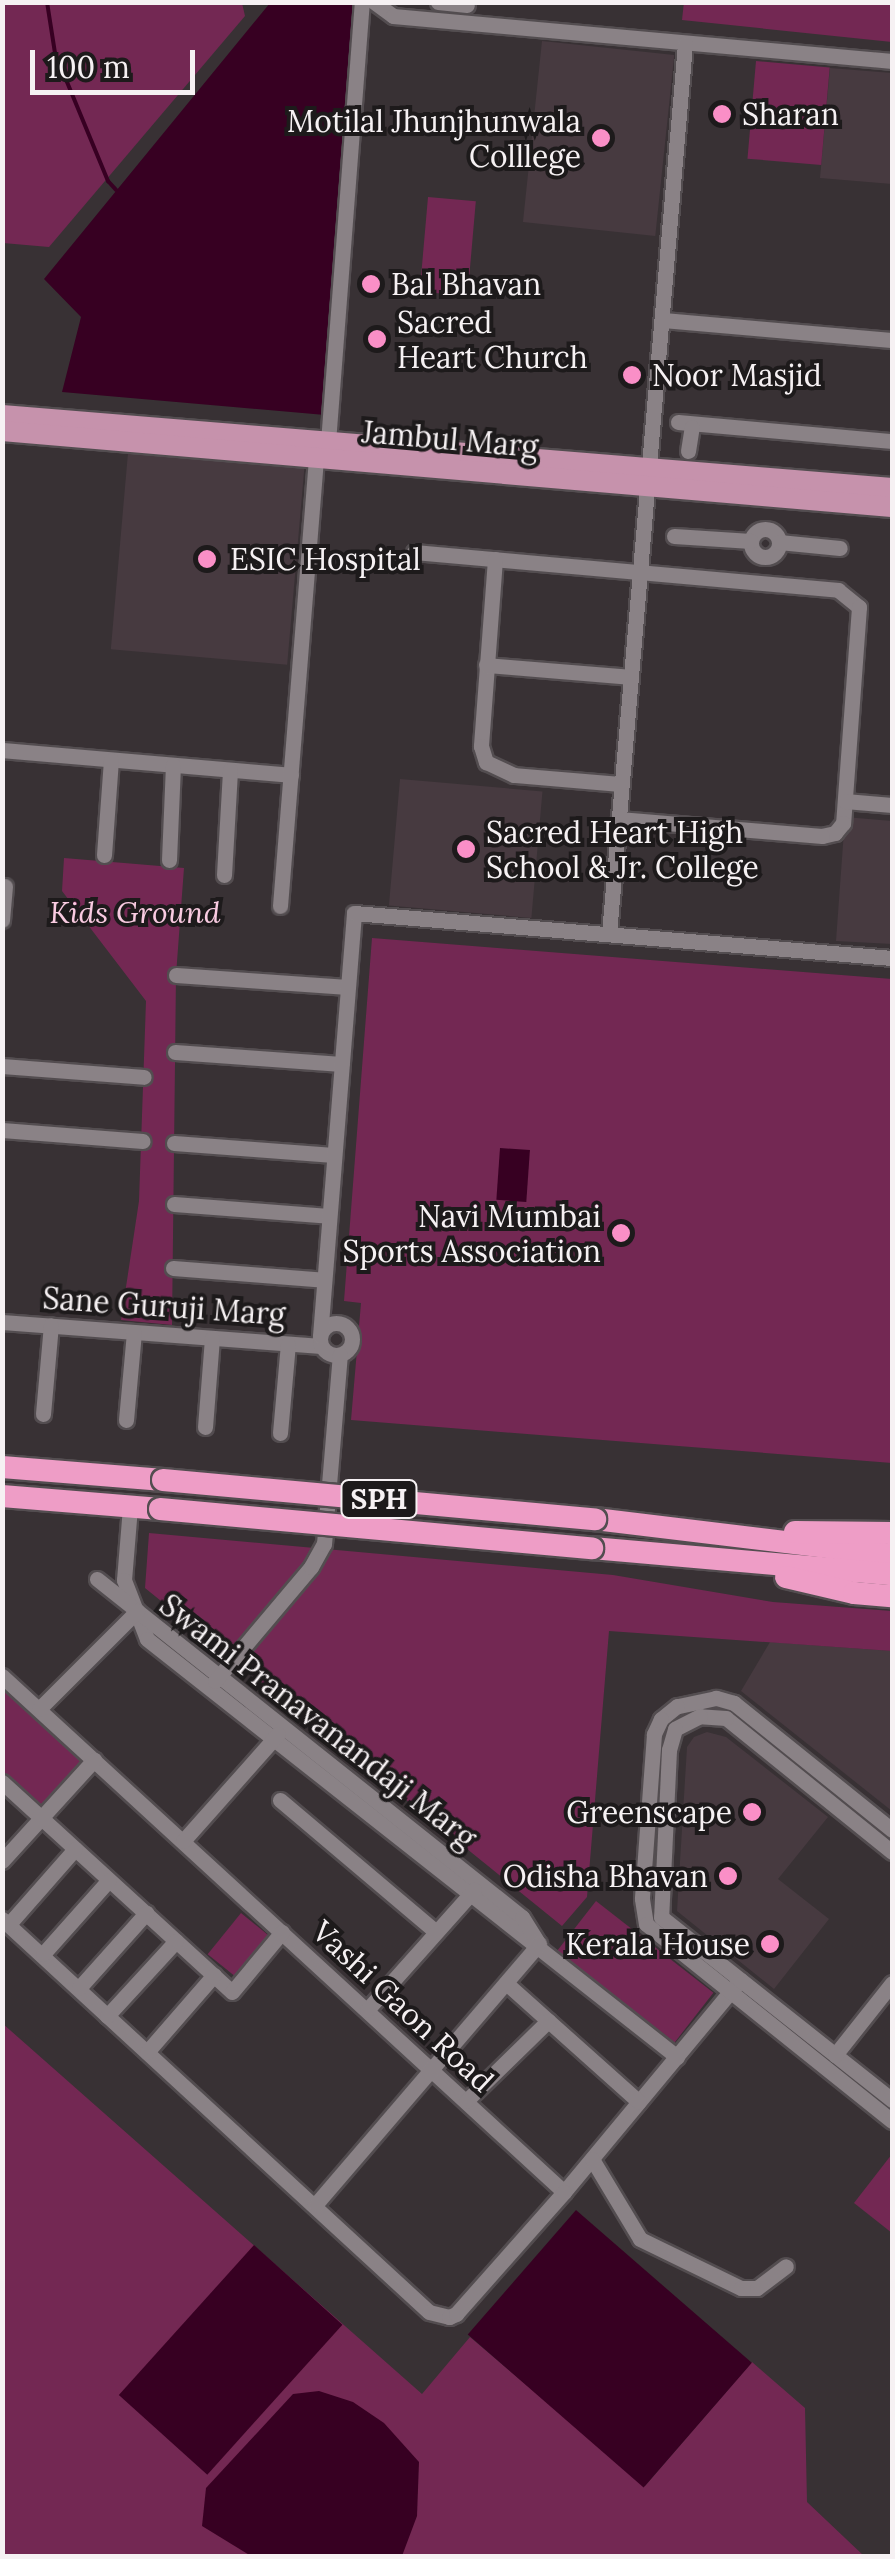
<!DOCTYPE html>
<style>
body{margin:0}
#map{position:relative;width:895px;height:2559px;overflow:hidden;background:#383134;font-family:Lora,serif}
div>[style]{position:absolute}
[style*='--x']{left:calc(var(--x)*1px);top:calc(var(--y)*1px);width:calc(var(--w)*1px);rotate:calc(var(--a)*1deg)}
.built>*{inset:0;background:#473a40;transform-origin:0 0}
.green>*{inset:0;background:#732853;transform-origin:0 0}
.water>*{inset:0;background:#370022;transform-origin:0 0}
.stream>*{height:4px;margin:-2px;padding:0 2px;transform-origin:2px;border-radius:2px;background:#370022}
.roads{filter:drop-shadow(2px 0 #534d50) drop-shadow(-2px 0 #534d50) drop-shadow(0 2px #534d50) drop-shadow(0 -2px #534d50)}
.minor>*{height:15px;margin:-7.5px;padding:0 7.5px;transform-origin:7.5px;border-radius:7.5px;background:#8a8286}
.minor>.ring{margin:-7.5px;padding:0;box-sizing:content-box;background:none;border:15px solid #8a8286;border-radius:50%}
.major>*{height:20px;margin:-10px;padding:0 10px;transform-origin:10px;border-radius:10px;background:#c692ac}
.highway>*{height:22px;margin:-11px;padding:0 11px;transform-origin:11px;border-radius:11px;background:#ee9dc6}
.bridges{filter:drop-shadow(2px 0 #534d50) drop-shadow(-2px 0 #534d50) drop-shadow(0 2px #534d50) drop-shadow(0 -2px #534d50)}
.highway-bridge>*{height:22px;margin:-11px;padding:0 11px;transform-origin:11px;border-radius:11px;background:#ee9dc6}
.dots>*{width:28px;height:28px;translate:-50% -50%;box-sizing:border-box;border:5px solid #1d1a1b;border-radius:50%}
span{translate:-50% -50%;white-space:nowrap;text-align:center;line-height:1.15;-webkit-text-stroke:8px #1d1a1b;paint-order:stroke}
.shield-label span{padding:2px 8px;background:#1d1a1b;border:2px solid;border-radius:8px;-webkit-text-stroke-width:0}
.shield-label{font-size:28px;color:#f6f1f3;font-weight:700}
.poi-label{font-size:30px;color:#f6f1f3}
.left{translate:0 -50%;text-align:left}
.right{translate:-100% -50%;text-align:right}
.street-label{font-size:30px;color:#f6f1f3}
.park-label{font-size:30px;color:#f9cbe1;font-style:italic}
.frame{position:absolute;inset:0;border:5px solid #f6f1f3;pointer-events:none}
.scale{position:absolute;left:30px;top:50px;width:165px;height:45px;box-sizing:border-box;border:5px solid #f6f1f3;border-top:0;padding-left:12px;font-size:30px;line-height:35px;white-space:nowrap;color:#f6f1f3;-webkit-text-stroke:8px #1d1a1b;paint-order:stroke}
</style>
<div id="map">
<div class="built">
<i style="left:542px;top:41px;width:133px;height:182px;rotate:6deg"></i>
<i style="clip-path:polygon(830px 68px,892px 73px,892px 184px,820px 178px)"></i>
<i style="left:128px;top:453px;width:177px;height:197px;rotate:5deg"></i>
<i style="left:400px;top:779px;width:143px;height:127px;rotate:5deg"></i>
<i style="clip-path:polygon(845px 817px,892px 821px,892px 944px,836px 941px)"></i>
<i style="clip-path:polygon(770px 1642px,892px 1651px,892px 1811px,741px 1691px)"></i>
<i style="clip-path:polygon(707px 1732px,726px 1737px,828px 1817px,778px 1879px,829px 1919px,774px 1989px,677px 1911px,687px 1747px,694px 1737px)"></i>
</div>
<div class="green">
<i style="clip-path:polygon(684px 2px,892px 3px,892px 42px,682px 20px)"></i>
<i style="clip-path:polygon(2px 3px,242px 3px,245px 16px,49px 247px,3px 243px)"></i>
<i style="left:756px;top:61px;width:74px;height:98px;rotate:5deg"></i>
<i style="left:428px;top:197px;width:48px;height:95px;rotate:5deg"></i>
<i style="clip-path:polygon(64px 858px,184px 868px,176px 975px,172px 1325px,121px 1320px,139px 1201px,146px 1001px,62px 891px)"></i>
<i style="clip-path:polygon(372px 938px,892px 979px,892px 1463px,351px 1420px,361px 1303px,344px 1301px)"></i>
<i style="clip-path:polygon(149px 1533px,613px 1575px,773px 1602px,892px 1611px,892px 1651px,609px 1631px,587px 1897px,562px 1926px,145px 1588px)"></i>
<i style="clip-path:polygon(2px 1682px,86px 1760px,42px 1812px,3px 1775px)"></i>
<i style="left:596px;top:1901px;width:149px;height:63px;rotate:38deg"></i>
<i style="left:241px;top:1913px;width:36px;height:53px;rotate:39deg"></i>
<i style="clip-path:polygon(2px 2023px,422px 2394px,470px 2337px,645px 2486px,752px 2362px,805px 2408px,807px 2502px,864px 2556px,3px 2556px)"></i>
<i style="clip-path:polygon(892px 2154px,892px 2233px,854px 2203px)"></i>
</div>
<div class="water">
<i style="clip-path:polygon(270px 3px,351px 3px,359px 18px,325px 415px,62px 392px,81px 317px,44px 279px)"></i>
<i style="left:500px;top:1148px;width:30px;height:52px;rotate:4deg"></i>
<i style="left:576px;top:2210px;width:233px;height:165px;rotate:41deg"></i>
<i style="left:254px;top:2245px;width:119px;height:202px;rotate:42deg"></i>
<i style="clip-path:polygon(319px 2391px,353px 2402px,384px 2423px,419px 2462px,417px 2516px,402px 2556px,251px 2556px,202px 2526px,206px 2488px,293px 2394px)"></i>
</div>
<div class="stream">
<i style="--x:47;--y:2;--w:52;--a:81.1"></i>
<i style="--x:55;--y:53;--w:139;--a:67.5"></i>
<i style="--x:108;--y:181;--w:12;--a:48"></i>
</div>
<div class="roads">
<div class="minor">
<i style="--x:374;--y:2;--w:24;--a:36"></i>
<i style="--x:393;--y:16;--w:501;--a:5.15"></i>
<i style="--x:438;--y:2;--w:29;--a:6"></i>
<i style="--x:662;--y:320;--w:231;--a:5"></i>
<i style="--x:678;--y:422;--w:215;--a:5.1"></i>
<i style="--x:328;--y:442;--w:441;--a:-85.6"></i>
<i style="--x:688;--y:451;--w:24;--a:-81"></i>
<i class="ring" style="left:751px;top:529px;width:13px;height:13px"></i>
<i style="--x:674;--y:536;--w:77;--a:3.7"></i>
<i style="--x:779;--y:542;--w:61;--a:5.6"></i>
<i style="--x:414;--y:552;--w:426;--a:5.1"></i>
<i style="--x:838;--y:590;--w:27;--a:39"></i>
<i style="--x:859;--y:607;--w:217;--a:94.2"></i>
<i style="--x:843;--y:823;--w:13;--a:129"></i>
<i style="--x:835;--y:833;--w:13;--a:167"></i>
<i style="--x:822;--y:836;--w:204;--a:-175.2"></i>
<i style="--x:495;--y:559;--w:188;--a:94.3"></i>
<i style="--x:481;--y:746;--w:17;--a:73"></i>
<i style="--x:486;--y:762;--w:31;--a:25"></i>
<i style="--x:514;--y:775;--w:108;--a:4.8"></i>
<i style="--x:486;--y:665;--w:145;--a:4.7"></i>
<i style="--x:2;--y:750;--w:290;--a:4.9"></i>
<i style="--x:845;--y:801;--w:47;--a:4.9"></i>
<i style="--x:104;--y:855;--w:95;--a:-85.8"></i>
<i style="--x:169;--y:860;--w:95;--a:-87.6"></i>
<i style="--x:224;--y:875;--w:105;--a:-86.7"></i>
<i style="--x:280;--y:906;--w:460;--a:-85.4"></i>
<i style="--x:2;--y:920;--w:34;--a:-85"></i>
<i style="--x:609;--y:934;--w:893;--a:-85.12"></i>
<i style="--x:176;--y:975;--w:172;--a:4"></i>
<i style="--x:175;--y:1052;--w:167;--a:4.1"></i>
<i style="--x:2;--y:1066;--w:142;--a:4.4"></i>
<i style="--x:2;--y:1130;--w:141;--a:4.5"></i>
<i style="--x:174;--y:1143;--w:160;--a:4.3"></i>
<i style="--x:174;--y:1204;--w:155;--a:4.4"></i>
<i style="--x:173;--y:1268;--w:151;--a:4.5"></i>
<i style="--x:2;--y:1322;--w:320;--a:4.3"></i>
<i class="ring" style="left:320px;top:1323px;width:17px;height:17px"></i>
<i style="--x:320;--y:1336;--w:424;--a:-85.4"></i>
<i style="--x:354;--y:913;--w:540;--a:4.78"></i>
<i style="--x:43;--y:1414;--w:89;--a:-84.9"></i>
<i style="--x:126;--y:1420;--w:88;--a:-84.8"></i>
<i style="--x:205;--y:1427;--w:89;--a:-85.5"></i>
<i style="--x:280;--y:1433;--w:89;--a:-84.9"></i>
<i style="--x:130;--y:1507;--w:73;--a:94.7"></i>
<i style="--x:124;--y:1580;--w:63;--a:68.7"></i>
<i style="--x:147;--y:1639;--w:675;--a:38.26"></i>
<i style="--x:97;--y:1579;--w:543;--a:38.5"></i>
<i style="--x:522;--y:1917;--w:28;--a:58"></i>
<i style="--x:2;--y:1676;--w:763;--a:42.56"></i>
<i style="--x:564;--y:2192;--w:276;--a:-50.3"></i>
<i style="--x:215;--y:1681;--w:149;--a:-49.9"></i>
<i style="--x:311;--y:1567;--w:26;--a:-61"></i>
<i style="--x:324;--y:1544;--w:190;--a:-85.2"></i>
<i style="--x:39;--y:1709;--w:139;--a:-45"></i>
<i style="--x:2;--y:1782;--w:311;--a:42.4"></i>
<i style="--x:232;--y:1992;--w:78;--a:-50.2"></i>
<i style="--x:280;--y:1800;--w:204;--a:40.2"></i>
<i style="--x:892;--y:1830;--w:203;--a:-141.2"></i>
<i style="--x:734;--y:1703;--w:19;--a:-164"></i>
<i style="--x:716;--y:1698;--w:40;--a:168"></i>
<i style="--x:677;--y:1706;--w:21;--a:141"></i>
<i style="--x:661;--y:1719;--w:17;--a:115"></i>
<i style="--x:654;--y:1734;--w:165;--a:94.2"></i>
<i style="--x:642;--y:1899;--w:25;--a:81"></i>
<i style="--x:646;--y:1924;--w:315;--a:38.7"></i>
<i style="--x:183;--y:1841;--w:143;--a:-48.4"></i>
<i style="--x:892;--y:1852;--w:213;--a:-141.1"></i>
<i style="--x:726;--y:1718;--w:26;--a:-176"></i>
<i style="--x:700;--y:1716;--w:28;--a:153"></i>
<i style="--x:675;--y:1729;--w:22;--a:106"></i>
<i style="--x:669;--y:1750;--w:167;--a:92.7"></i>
<i style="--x:661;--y:1917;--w:295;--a:38.4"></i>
<i style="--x:2;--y:1861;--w:137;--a:-47.7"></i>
<i style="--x:2;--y:1919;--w:580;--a:42.63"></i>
<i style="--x:429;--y:2312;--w:21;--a:14"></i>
<i style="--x:449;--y:2317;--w:8;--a:-23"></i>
<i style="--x:456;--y:2314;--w:163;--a:-48.5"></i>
<i style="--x:9;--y:1924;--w:100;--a:-48.7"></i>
<i style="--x:43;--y:1954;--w:99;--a:-48.3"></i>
<i style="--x:506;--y:1983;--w:178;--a:41.8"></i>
<i style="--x:79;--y:1988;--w:101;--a:-48.2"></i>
<i style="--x:367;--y:2010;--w:161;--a:-48.3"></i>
<i style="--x:107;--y:2016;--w:102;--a:-47.4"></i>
<i style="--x:147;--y:2052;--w:102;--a:-49"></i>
<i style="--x:835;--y:2055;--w:92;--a:-51.6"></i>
<i style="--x:466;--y:2101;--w:115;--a:-44.3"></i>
<i style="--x:592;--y:2159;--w:93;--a:59"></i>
<i style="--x:640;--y:2239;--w:112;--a:25.9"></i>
<i style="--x:741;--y:2288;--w:16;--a:0"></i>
<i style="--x:757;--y:2288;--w:36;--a:-37"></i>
<i style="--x:316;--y:2204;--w:343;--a:-49.4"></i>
</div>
<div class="major">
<i style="--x:2;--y:415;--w:893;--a:4.69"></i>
<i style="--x:2;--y:431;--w:893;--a:4.88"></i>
</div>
<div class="highway">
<i style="--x:2;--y:1467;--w:162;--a:4.6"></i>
<i style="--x:2;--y:1496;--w:159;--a:4.7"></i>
<i style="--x:595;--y:1519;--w:299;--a:6.9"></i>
<i style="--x:795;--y:1532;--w:97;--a:0.6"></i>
<i style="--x:592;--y:1548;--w:301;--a:5"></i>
<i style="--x:786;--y:1577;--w:70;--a:13.2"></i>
<i style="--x:854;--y:1593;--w:38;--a:5"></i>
</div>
</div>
<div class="bridges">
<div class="highway-bridge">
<i style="--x:163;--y:1480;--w:434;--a:5.2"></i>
<i style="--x:160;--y:1509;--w:434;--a:5.2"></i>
</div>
</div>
<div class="dots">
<i style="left:722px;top:114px;background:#fa8fc7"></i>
<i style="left:601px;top:138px;background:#fa8fc7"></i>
<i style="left:371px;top:284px;background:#fa8fc7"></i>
<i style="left:377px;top:339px;background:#fa8fc7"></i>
<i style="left:632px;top:375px;background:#fa8fc7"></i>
<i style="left:207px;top:559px;background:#fa8fc7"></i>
<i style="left:466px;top:849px;background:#fa8fc7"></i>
<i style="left:621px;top:1233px;background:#fa8fc7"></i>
<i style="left:752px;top:1812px;background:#fa8fc7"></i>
<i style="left:728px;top:1876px;background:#fa8fc7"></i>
<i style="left:770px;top:1944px;background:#fa8fc7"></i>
</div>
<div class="shield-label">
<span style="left:379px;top:1499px">SPH</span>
</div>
<div class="poi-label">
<span class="left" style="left:742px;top:114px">Sharan</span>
<span class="right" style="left:581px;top:138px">Motilal Jhunjhunwala<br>Colllege</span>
<span class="left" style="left:391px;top:284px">Bal Bhavan</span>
<span class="left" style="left:397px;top:339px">Sacred<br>Heart Church</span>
<span class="left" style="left:652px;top:375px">Noor Masjid</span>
<span class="left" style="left:230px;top:559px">ESIC Hospital</span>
<span class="left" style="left:486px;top:849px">Sacred Heart High<br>School &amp; Jr. College</span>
<span class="right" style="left:601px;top:1233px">Navi Mumbai<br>Sports Association</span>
<span class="right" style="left:732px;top:1812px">Greenscape</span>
<span class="right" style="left:708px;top:1876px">Odisha Bhavan</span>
<span class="right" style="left:750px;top:1944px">Kerala House</span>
</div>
<div class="street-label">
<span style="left:450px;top:439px;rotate:5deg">Jambul Marg</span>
<span style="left:164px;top:1306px;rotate:4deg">Sane Guruji Marg</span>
<span style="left:318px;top:1721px;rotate:38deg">Swami Pranavanandaji Marg</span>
<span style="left:403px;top:2006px;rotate:43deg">Vashi Gaon Road</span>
</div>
<div class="park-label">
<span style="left:135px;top:912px">Kids Ground</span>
</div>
<div class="frame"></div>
<div class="scale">100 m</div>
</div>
